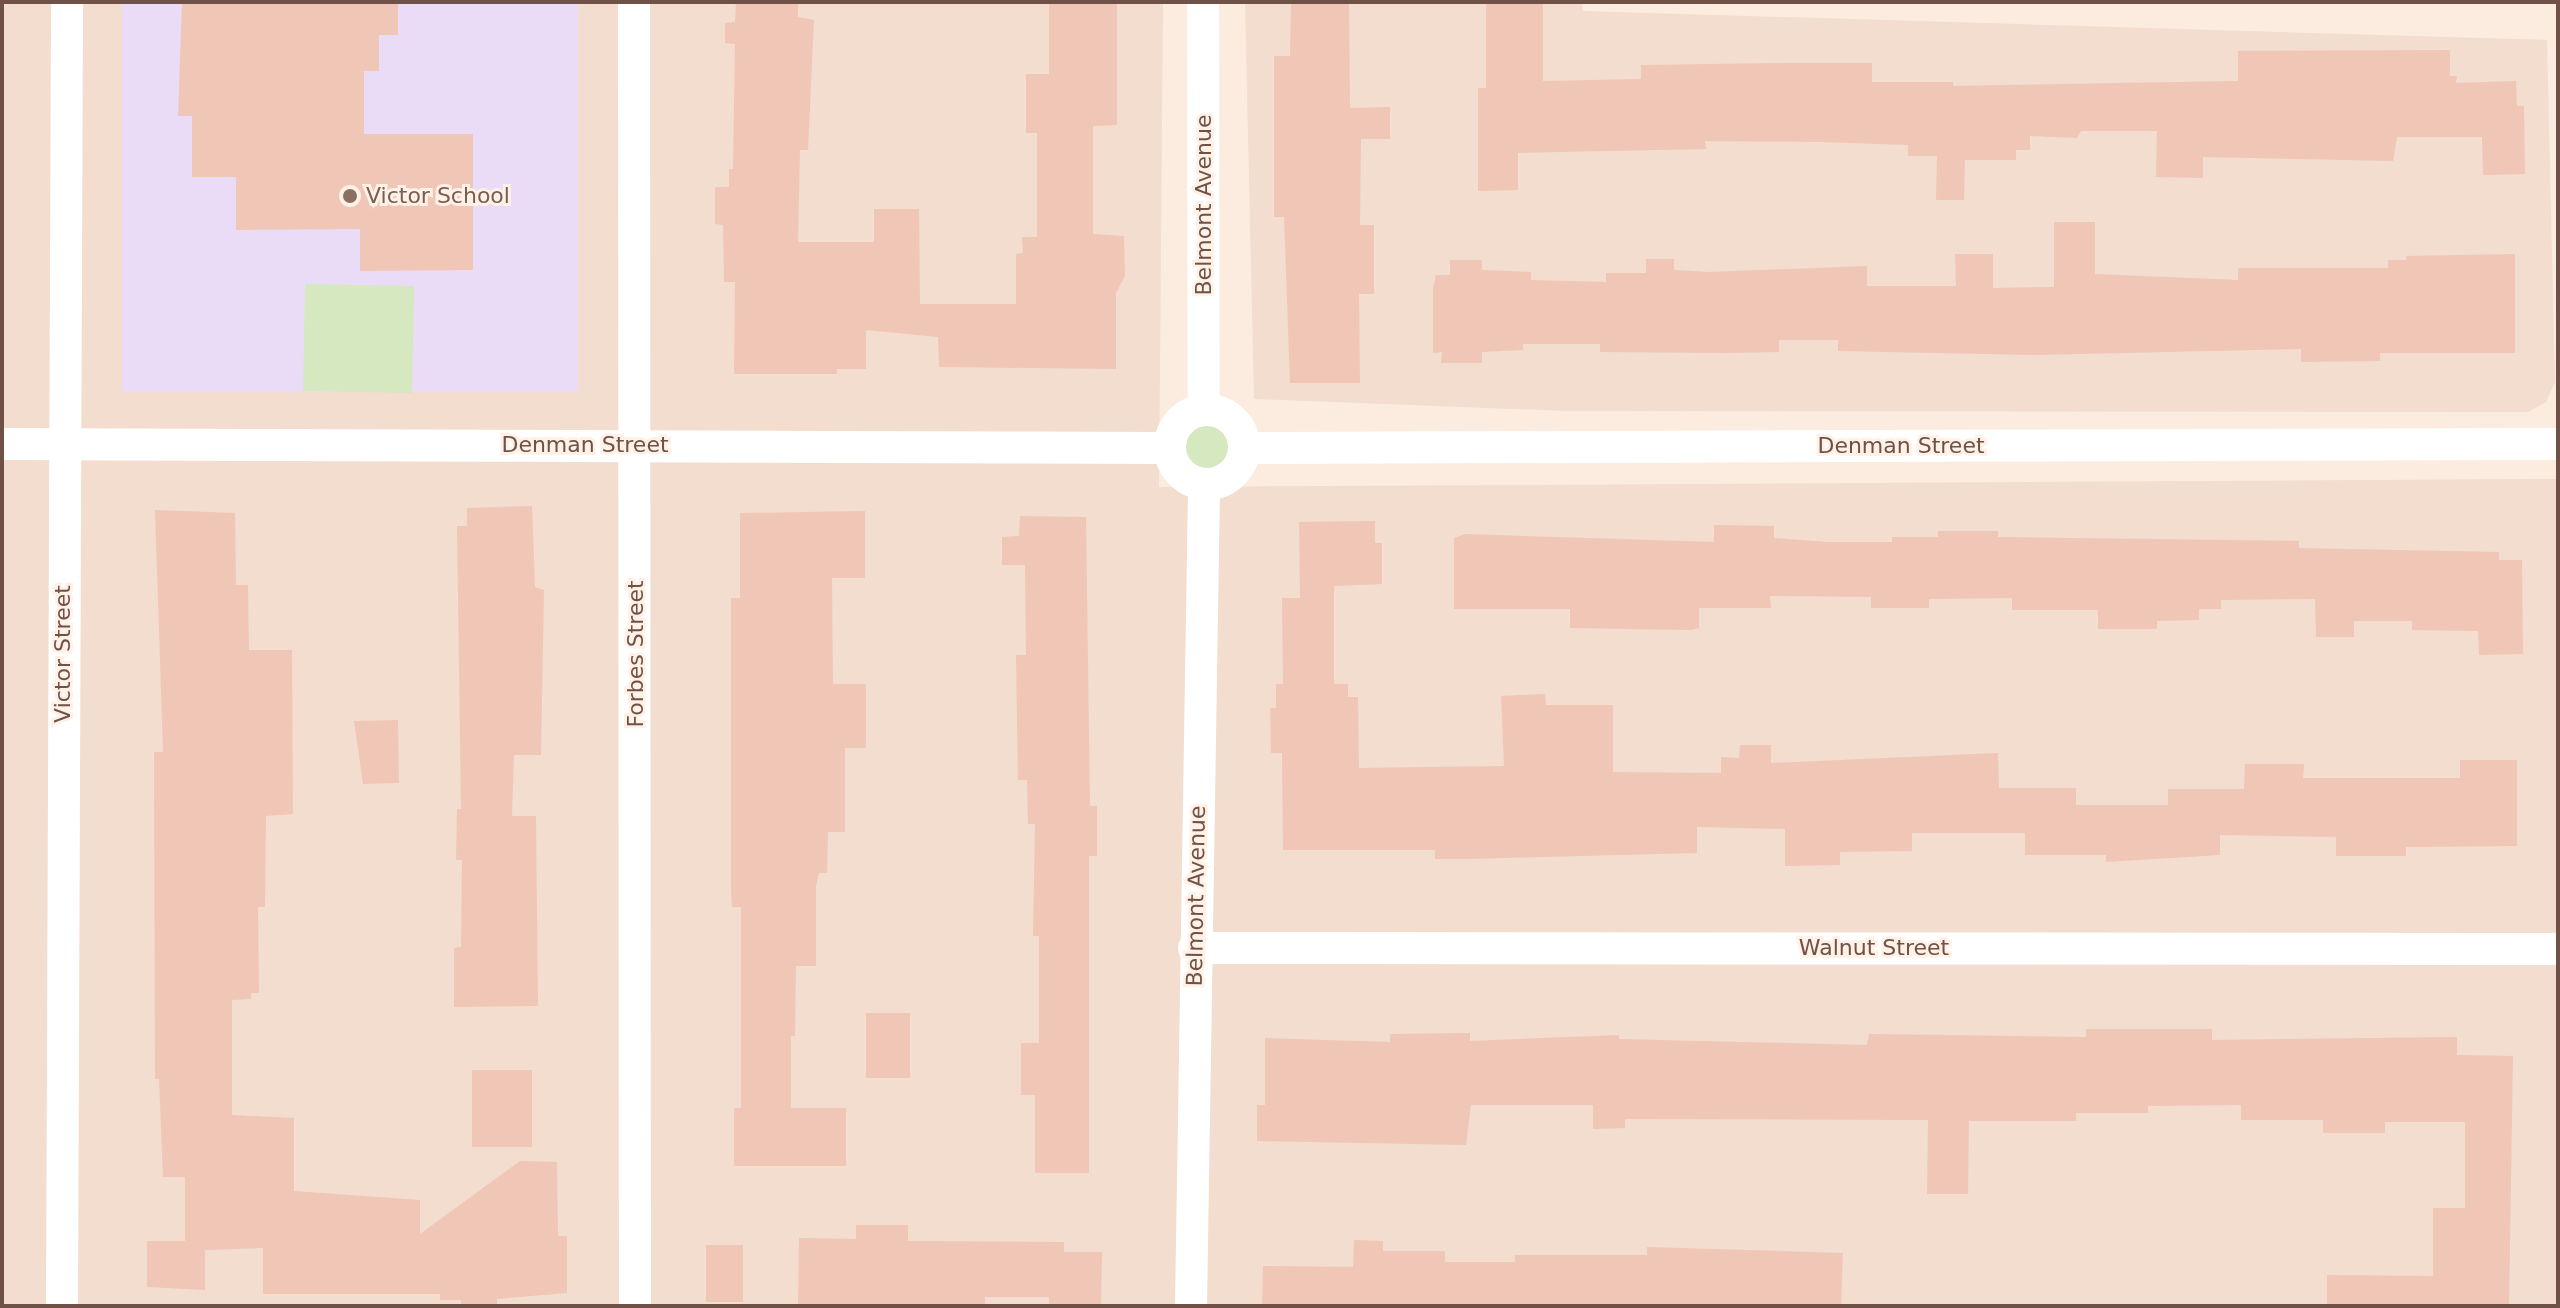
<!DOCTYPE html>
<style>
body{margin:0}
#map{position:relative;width:2560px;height:1308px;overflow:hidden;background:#fbecdf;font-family:"DejaVu Sans",sans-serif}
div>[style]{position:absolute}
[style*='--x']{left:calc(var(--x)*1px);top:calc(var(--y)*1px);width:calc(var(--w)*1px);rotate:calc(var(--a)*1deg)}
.residential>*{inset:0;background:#f2ddce}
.education>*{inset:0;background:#eadcf7;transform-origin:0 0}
.green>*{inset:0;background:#d5e8bf;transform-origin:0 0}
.round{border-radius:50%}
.building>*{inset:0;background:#f0c6b7;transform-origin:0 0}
.street>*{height:32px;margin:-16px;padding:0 16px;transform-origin:16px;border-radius:16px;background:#fff}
.street>.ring{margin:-16px;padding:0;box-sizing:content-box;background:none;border:32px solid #fff;border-radius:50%}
.dots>*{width:22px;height:22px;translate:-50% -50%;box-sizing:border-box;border:4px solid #fff1e5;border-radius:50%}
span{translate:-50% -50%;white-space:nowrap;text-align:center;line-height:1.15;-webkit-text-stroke:6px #fff1e5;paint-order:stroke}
.education-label{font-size:22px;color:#785e54}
.left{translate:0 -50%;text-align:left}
.street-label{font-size:22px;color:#705148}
.frame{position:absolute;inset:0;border:4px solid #705148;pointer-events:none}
</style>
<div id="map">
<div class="residential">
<i style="clip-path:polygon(2px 2px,1163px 2px,1159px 487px,2558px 479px,2558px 1306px,2px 1306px)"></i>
<i style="clip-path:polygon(1245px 2px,1582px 2px,1583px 11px,2547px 40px,2555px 382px,2546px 402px,2528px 412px,1567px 411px,1254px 399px)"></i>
</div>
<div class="education">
<i style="left:122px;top:2px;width:456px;height:390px"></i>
</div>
<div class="green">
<i style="left:305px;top:284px;width:109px;height:107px;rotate:1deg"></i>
<i class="round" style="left:1185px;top:425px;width:44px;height:44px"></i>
</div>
<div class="building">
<i style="clip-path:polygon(182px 2px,398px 2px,398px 35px,379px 35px,379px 71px,364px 71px,364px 134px,473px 134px,473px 270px,360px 271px,360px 229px,236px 230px,236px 177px,192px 177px,192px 116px,178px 116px)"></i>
<i style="clip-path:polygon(736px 2px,798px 2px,798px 17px,814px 20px,808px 150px,800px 150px,798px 242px,874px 242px,874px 209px,919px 209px,920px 304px,1016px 304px,1016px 254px,1023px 253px,1022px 237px,1037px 237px,1037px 133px,1026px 133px,1026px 74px,1049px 74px,1049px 2px,1117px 2px,1117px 125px,1093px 126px,1093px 234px,1124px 236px,1125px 276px,1116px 293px,1116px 369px,939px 367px,938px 337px,866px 330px,866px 369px,837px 369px,837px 374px,734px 374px,735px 282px,724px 282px,723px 225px,715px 224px,715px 187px,729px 187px,729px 169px,733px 169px,735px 44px,725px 43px,725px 23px,735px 22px)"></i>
<i style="clip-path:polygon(1291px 2px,1349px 2px,1350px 108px,1390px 107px,1390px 139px,1361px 139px,1360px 225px,1374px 225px,1374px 294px,1359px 294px,1360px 383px,1290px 383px,1284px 217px,1274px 217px,1274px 56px,1290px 56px)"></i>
<i style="clip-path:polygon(1486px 2px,1543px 2px,1543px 81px,1641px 79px,1641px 65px,1789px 63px,1872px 63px,1872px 82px,1953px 82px,1953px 86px,2238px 81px,2238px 51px,2450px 50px,2450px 76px,2457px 76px,2456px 83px,2516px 81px,2517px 106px,2524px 106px,2525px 174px,2483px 175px,2482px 137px,2397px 137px,2393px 161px,2203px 157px,2203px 178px,2156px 177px,2157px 131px,2081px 131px,2077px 138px,2030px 136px,2030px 150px,2016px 150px,2016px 160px,1965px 160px,1964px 200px,1936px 200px,1937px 156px,1908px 156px,1908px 145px,1822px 142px,1705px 141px,1706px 149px,1518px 153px,1518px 190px,1478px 191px,1478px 88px,1486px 88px)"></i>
<i style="clip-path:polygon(2054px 222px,2095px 222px,2095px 274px,2238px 280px,2238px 268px,2388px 268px,2388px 260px,2406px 260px,2406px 256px,2515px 254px,2515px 353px,2380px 353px,2380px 361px,2301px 362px,2301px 349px,2036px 355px,1838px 351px,1838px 340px,1779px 340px,1779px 352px,1726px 353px,1600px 352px,1600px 344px,1523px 344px,1523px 350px,1482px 352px,1482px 363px,1441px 363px,1442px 352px,1433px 353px,1433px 289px,1436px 275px,1450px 275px,1450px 260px,1482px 260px,1482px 270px,1531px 272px,1531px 280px,1606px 282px,1606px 273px,1646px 273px,1646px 259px,1674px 259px,1674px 270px,1709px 272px,1867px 266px,1867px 286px,1956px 286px,1955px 254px,1993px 254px,1993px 288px,2054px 287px)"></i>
<i style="clip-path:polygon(532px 506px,535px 587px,544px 590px,541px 755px,514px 755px,512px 816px,536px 816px,538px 1006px,454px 1007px,454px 948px,461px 947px,462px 860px,456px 860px,457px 809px,461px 809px,457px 526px,467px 526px,467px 508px)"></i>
<i style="clip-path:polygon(155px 510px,235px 513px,236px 585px,248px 585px,249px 650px,292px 650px,293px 814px,266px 816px,265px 907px,258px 907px,259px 993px,251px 993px,251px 999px,232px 1000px,232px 1115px,294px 1118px,294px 1191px,420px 1200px,420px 1234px,520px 1161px,557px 1162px,558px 1236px,567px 1236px,567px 1293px,497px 1299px,497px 1306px,461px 1306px,461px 1300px,440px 1300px,440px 1294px,263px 1294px,263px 1248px,205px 1250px,205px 1290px,147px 1287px,147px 1241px,185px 1241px,185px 1177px,163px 1177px,159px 1079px,155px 1079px,154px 752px,163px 752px)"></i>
<i style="clip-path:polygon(865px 511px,865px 578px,832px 578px,833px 684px,866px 684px,866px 748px,845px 748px,845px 832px,828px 832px,827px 873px,819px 873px,816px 886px,816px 966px,796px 966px,795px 1036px,791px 1036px,791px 1108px,846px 1108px,846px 1166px,734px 1166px,734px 1108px,741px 1108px,741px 907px,732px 907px,731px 890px,731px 598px,740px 598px,740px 513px)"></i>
<i style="clip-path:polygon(1020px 516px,1086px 517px,1090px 806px,1097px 806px,1097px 856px,1089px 856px,1089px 1173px,1035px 1173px,1035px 1095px,1021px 1095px,1021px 1043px,1039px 1043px,1039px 936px,1033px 936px,1035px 824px,1028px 824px,1027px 780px,1018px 780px,1016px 655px,1026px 655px,1025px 565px,1002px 565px,1002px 537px,1019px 536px)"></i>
<i style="clip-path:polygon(1375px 521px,1375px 543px,1382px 543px,1382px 584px,1334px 586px,1334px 684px,1348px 684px,1348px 697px,1358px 697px,1359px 768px,1504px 766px,1501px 696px,1545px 694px,1546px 705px,1613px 705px,1613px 772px,1721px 773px,1721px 757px,1739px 758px,1740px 745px,1771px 745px,1771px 763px,1998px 753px,1999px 788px,2076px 788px,2076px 805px,2168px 805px,2168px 789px,2244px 789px,2245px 764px,2304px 764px,2303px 778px,2460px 778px,2460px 760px,2517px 760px,2517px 846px,2406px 847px,2406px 856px,2336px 856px,2336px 837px,2220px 835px,2220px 855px,2106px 862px,2106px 855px,2025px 855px,2025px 833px,1912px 833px,1912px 851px,1840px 852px,1840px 865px,1785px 866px,1785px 829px,1697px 827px,1697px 853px,1465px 859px,1435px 859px,1435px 850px,1283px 850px,1282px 753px,1271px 753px,1270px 708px,1276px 708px,1276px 684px,1283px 684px,1282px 598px,1300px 598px,1299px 522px)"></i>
<i style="clip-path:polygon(1714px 525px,1774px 526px,1774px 538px,1828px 542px,1892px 542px,1892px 537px,1938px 537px,1938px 531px,1998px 531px,1998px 537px,2299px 541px,2299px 548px,2499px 552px,2499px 560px,2522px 560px,2523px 654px,2479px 655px,2478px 631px,2412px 630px,2412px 621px,2354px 621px,2354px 637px,2316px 637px,2315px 599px,2221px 600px,2221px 609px,2199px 609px,2199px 620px,2157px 621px,2157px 629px,2098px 629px,2098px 610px,2012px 610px,2012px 598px,1929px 599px,1929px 608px,1871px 608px,1871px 597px,1770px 596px,1771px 608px,1699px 608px,1699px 628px,1691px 630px,1570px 628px,1570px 609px,1454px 609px,1454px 538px,1465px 534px,1714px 542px)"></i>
<i style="clip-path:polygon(398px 720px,399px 783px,363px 784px,354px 721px)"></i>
<i style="left:866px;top:1013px;width:44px;height:65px"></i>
<i style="clip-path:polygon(2086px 1029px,2212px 1029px,2212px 1040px,2457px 1037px,2457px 1055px,2513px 1056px,2509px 1306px,2327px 1306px,2327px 1275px,2433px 1276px,2433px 1208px,2465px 1208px,2465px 1122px,2385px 1122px,2385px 1133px,2323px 1133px,2323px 1120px,2241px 1120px,2241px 1105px,2148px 1106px,2148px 1113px,2076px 1113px,2076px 1121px,1969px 1121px,1968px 1194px,1927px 1194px,1928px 1120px,1625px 1119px,1625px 1128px,1593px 1129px,1593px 1105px,1471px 1105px,1466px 1145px,1257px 1141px,1257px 1105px,1265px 1105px,1265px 1038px,1390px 1042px,1390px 1034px,1470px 1033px,1470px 1041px,1619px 1035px,1619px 1039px,1867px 1045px,1869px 1034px,2086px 1037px)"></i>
<i style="left:472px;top:1070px;width:60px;height:77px"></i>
<i style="clip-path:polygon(856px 1225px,908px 1225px,908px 1241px,1064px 1242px,1064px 1252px,1102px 1252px,1101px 1306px,1049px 1306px,1049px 1297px,985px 1297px,985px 1306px,798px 1306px,799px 1238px,856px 1239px)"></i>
<i style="clip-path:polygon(1354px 1240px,1383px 1241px,1383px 1251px,1445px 1251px,1445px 1262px,1515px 1262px,1515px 1255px,1647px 1255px,1647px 1247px,1843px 1253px,1841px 1306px,1262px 1306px,1263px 1266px,1353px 1267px)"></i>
<i style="left:706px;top:1245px;width:37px;height:57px"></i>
</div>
<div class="street">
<i style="--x:634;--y:2;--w:1304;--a:89.96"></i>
<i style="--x:1203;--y:2;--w:407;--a:89.9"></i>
<i class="ring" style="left:1170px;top:410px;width:42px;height:42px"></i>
<i style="--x:2;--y:444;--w:1166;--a:0.2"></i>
<i style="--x:1247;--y:448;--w:1309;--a:-0.18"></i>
<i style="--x:1194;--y:948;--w:1360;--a:0.04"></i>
<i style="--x:62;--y:1306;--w:1304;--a:-89.78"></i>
<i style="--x:1191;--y:1306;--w:820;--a:-89.09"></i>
</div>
<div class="dots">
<i style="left:350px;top:196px;background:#8d6e63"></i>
</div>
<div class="education-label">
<span class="left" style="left:366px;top:196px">Victor School</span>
</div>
<div class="street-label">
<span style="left:1204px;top:205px;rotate:-90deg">Belmont Avenue</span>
<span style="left:585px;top:445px">Denman Street</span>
<span style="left:1901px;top:446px">Denman Street</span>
<span style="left:63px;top:654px;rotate:-90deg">Victor Street</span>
<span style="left:636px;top:654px;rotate:-90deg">Forbes Street</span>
<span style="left:1196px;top:896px;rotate:-89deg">Belmont Avenue</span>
<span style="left:1874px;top:948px">Walnut Street</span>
</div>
<div class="frame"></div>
</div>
